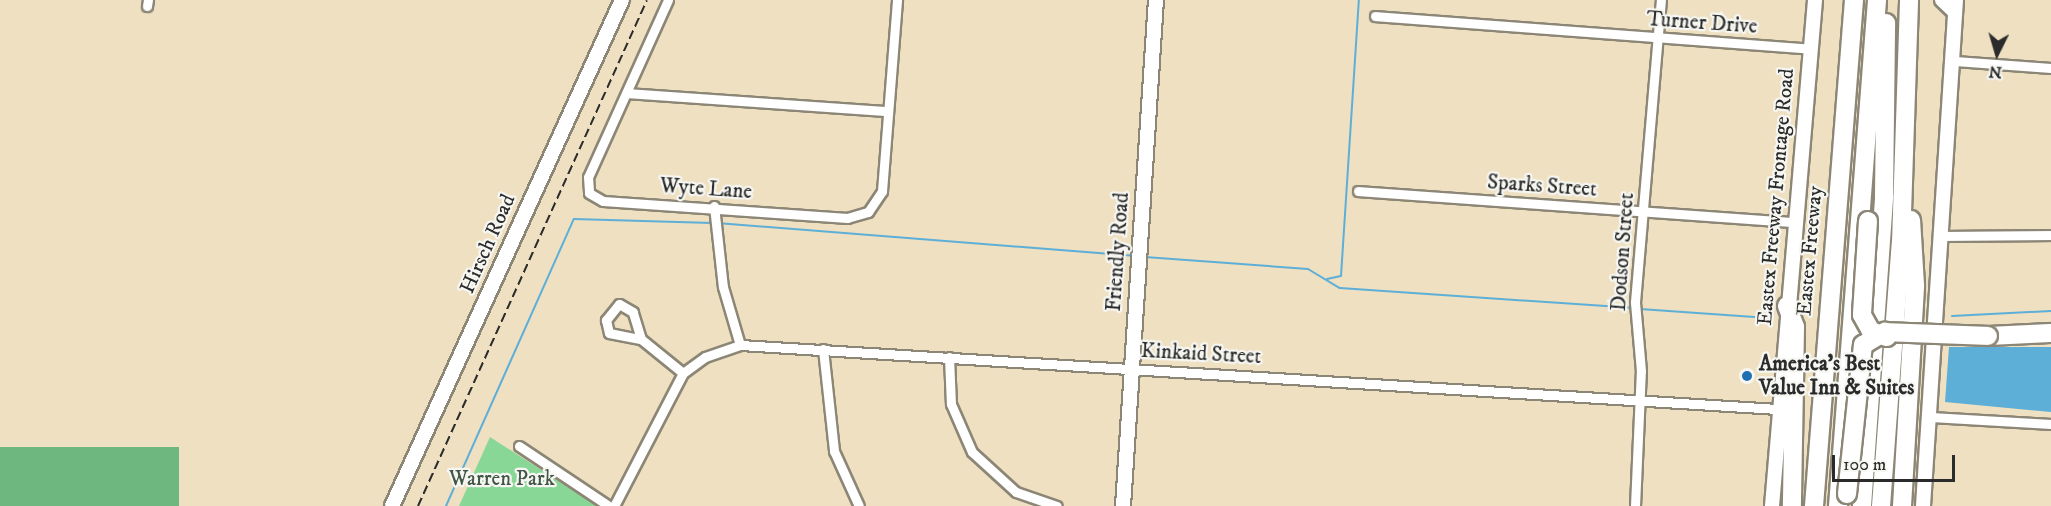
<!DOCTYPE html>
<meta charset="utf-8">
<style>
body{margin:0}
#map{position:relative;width:2051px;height:506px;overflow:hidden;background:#eee0c1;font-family:"IM FELL DW Pica",serif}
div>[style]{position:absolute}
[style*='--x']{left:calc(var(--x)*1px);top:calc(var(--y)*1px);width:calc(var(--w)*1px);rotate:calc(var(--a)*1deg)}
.green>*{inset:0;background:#88d796}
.forest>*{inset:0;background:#6eb87f;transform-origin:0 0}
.water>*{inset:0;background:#5dafd8}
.stream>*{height:2px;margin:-1px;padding:0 1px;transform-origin:1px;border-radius:1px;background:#5dafd8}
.roads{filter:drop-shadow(2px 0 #8c8676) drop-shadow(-2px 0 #8c8676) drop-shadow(0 2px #8c8676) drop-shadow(0 -2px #8c8676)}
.street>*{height:9px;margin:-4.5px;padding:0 4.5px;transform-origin:4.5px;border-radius:4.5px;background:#fff}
.secondary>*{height:14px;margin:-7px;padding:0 7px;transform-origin:7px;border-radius:7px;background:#fff}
.highway>*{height:18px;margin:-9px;padding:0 9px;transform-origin:9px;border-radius:9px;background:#fff}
.rail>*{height:2px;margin-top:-1px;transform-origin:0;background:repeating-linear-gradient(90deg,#2b2b2b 0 9px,transparent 0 13.5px)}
.bridges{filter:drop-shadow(2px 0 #8c8676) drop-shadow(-2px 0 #8c8676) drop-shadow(0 2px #8c8676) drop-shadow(0 -2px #8c8676)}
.highway-bridge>*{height:18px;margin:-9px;padding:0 9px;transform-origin:9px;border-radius:9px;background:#fff}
.dots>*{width:16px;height:16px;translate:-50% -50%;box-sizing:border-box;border:3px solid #f6f6f2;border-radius:50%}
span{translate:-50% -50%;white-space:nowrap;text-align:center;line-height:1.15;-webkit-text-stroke:4.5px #f6f6f2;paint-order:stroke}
.street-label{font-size:21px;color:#2b2b2b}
.poi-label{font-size:21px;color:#2b2b2b;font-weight:700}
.left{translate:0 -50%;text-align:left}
.park-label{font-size:21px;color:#425646}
.north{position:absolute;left:1967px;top:24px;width:60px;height:60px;-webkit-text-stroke:4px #f6f6f2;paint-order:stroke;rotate:185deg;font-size:16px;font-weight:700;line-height:24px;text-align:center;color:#2b2b2b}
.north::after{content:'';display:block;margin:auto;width:21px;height:27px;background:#2b2b2b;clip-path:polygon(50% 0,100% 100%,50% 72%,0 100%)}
.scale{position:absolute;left:1832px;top:455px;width:123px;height:27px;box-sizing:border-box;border:3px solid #2b2b2b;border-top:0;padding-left:8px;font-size:18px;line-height:21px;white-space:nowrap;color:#2b2b2b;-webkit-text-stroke:4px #f6f6f2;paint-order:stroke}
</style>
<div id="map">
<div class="green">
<i style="clip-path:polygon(490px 437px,597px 506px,459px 506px)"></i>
</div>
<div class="forest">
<i style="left:0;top:447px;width:179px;height:59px"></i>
</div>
<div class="water">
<i style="clip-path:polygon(1949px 347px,2051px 347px,2051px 412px,1945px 402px)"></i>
</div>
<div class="stream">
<i style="--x:717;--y:223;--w:418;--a:4.5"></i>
<i style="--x:1145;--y:257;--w:163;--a:4.2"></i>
<i style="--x:1308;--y:269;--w:37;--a:31"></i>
<i style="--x:1340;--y:288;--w:292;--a:3.9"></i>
<i style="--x:1327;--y:279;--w:14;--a:-12"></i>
<i style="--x:1341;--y:276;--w:277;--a:-86.3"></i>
<i style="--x:1640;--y:309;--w:129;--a:4"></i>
<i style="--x:1952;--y:316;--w:99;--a:-2.9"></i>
<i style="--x:446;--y:506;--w:314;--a:-66"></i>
<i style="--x:574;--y:219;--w:138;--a:1.7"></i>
</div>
<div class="roads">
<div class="street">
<i style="--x:668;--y:0;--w:194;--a:114.3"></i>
<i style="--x:588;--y:177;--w:16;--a:86"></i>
<i style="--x:589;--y:193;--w:16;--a:30"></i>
<i style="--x:603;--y:201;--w:245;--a:4"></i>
<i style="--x:847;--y:218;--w:22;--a:-16"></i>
<i style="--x:868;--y:212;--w:25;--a:-56"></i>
<i style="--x:882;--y:191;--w:192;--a:-85.5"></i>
<i style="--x:147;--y:6;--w:6;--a:-81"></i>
<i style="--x:1375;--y:16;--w:436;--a:4.3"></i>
<i style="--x:1955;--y:61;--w:96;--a:4.2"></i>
<i style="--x:627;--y:93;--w:261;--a:4"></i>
<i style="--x:1358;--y:191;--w:437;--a:4.1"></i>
<i style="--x:714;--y:206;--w:81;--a:83.7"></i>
<i style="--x:723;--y:287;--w:60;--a:73.7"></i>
<i style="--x:1944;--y:236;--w:107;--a:-0.5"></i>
<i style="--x:641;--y:339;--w:28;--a:-107"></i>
<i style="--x:633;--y:312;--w:16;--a:-150"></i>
<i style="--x:619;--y:304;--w:21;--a:129"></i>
<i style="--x:606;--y:320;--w:13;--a:77"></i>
<i style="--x:609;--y:333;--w:33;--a:11"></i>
<i style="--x:641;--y:339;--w:54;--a:39"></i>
<i style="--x:823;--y:349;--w:103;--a:83.8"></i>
<i style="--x:834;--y:451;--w:60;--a:65.6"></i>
<i style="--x:949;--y:357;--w:47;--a:87.6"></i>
<i style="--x:951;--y:404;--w:52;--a:66.4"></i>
<i style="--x:972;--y:452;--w:59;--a:42.3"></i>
<i style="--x:1016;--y:492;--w:43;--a:18.9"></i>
<i style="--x:1931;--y:417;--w:120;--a:3.3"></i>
<i style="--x:519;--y:446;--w:108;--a:33.7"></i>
<i style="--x:614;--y:506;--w:150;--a:-62.6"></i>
<i style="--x:683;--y:373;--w:27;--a:-36"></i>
<i style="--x:705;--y:357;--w:37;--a:-19"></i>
<i style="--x:740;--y:345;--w:1040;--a:3.53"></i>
<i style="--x:1635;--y:506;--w:135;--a:-87.5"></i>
<i style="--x:1641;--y:371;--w:69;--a:-95"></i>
<i style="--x:1635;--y:302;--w:303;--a:-85.1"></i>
</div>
<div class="secondary">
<i style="--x:1942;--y:0;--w:18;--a:43"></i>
<i style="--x:392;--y:506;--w:556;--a:-65.56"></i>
<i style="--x:1123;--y:506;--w:507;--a:-86.27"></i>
<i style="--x:1772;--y:506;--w:508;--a:-85.14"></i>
<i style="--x:1923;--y:506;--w:507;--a:-86.27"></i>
</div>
<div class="highway">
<i style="--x:1787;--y:306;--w:22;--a:69"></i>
<i style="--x:1795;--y:327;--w:179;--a:91"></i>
<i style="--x:1988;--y:336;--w:63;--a:-2.7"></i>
<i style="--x:1814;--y:506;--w:508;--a:-85.48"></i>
<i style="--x:1838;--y:506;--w:508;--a:-85.59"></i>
<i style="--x:1862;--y:506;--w:311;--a:-85.9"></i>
<i style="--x:1884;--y:196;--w:173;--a:-89.3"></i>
<i style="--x:1881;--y:506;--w:264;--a:-85.7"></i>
<i style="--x:1901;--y:243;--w:243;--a:-88.1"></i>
<i style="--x:1902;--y:506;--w:221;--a:-86.6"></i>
<i style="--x:1915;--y:285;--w:65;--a:-93.5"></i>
</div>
</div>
<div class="rail">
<i style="--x:418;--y:506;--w:555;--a:-65.65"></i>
</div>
<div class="bridges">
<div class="highway-bridge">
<i style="--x:1868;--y:221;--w:94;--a:93.7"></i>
<i style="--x:1862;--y:315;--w:18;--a:61"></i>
<i style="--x:1871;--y:331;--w:17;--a:21"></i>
<i style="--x:1847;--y:494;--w:150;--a:-83.9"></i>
<i style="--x:1863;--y:345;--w:26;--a:-31"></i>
<i style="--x:1885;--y:332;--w:103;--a:2.2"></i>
</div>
</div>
<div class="dots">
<i style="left:1747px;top:376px;background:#1f6fb2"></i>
</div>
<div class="street-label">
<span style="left:1702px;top:23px;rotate:4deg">Turner Drive</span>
<span style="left:1542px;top:186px;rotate:4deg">Sparks Street</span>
<span style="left:706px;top:189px;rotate:4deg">Wyte Lane</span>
<span style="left:1776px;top:197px;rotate:-85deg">Eastex Freeway Frontage Road</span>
<span style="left:488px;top:244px;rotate:-66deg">Hirsch Road</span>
<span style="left:1810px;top:251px;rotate:-85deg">Eastex Freeway</span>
<span style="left:1118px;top:252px;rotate:-86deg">Friendly Road</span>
<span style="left:1623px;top:252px;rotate:-86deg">Dodson Street</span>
<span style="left:1201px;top:354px;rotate:3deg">Kinkaid Street</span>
</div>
<div class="poi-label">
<span class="left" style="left:1759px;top:376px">America’s Best<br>Value Inn &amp; Suites</span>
</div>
<div class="park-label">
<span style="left:502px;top:479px">Warren Park</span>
</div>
<div class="north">N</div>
<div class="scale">100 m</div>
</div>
